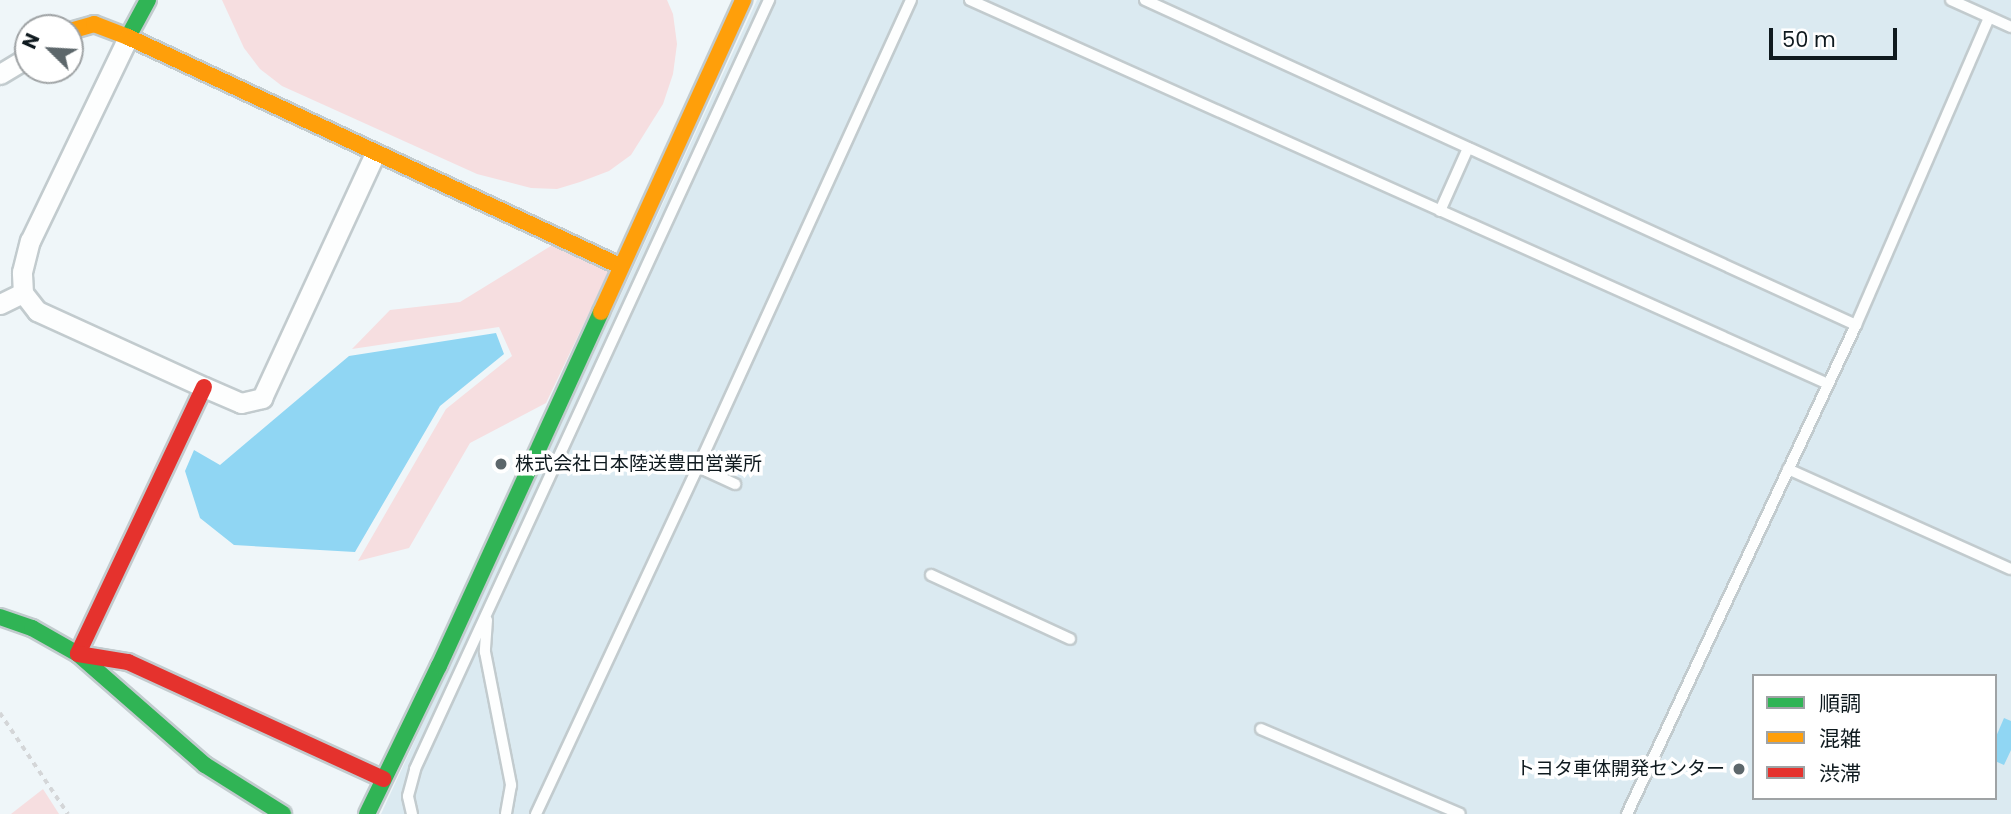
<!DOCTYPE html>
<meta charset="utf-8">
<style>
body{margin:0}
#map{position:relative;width:2011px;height:814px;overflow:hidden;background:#eff6f9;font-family:Poppins,"Noto Sans JP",sans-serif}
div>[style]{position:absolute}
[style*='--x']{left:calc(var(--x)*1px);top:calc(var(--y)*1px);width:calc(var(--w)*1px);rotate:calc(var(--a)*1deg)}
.built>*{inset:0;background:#dbeaf1}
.green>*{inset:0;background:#f6dee0}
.water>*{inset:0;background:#90d6f3}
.path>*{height:3.5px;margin-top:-1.75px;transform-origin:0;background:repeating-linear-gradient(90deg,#d4d6d8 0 5px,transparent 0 10px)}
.roads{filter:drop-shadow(2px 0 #c2cbce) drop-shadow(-2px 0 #c2cbce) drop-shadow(0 2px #c2cbce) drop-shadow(0 -2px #c2cbce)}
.lane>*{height:10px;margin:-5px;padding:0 5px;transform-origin:5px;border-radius:5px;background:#fdfefe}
.street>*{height:19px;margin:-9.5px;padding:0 9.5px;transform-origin:9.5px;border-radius:9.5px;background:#fdfefe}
.fast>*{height:16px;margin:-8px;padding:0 8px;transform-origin:8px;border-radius:8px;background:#30b455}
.slow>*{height:16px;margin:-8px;padding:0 8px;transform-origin:8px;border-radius:8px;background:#ff9f0a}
.jam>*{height:16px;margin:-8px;padding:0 8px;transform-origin:8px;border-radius:8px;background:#e5322d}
.dots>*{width:19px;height:19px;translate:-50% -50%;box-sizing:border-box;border:4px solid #fff;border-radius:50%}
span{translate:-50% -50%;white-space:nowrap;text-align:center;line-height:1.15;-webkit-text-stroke:7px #fff;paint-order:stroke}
.poi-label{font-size:19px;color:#0f1a1f}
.left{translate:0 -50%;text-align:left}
.right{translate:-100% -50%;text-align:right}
.legend{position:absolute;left:1752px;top:674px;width:245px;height:126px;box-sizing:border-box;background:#fff;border:2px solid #9fa3a5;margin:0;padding:9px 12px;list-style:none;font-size:21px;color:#0f1a1f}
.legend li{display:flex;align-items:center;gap:14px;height:35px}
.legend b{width:35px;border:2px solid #9fa3a5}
.north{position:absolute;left:14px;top:14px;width:70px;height:70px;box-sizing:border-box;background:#fff;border:2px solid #9fa3a5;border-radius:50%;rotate:294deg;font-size:19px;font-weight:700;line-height:28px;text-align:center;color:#0f1a1f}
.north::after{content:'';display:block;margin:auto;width:24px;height:32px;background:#5d676b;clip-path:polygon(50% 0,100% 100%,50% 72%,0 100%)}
.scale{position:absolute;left:1769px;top:28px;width:128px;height:32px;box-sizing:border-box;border:4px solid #0f1a1f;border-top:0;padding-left:9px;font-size:21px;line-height:24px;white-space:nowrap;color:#0f1a1f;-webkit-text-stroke:5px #fff;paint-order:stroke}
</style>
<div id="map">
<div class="built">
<i style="clip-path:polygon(evenodd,757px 0,2011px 0,2011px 814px,381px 814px,757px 0,1754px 676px,1995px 676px,1995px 798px,1754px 798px,1754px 676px)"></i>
</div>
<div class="green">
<i style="clip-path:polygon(222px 0,667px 0,673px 14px,677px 44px,673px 74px,663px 104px,631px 155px,609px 171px,580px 182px,557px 189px,531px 188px,477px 174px,282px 86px,260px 69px,244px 48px)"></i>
<i style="clip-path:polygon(554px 244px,610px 269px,546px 403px,470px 443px,409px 548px,358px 561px,446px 409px,512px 356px,499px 327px,352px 349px,390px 310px,460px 302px)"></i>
<i style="clip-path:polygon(43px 789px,59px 814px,11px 814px)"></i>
</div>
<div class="water">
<i style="clip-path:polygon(496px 333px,504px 354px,440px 406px,355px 552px,234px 545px,200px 518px,185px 471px,194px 450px,220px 465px,349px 356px)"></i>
<i style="clip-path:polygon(2004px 718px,2011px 721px,2011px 750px,2004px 765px,1995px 761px,1995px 739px)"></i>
</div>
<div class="path">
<i style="--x:0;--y:713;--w:122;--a:56"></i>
</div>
<div class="roads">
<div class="lane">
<i style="--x:970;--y:0;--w:940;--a:24.11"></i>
<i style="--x:1145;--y:0;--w:782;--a:24.57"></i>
<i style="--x:1951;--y:0;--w:66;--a:24.2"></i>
<i style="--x:1440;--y:211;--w:69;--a:-66"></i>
<i style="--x:698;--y:467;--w:41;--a:24.7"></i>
<i style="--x:1788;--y:469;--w:244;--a:24.2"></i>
<i style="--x:931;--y:575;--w:153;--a:24.7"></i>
<i style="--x:487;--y:620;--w:32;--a:94"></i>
<i style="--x:485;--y:652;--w:136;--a:78.9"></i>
<i style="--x:511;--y:785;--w:29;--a:100"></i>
<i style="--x:1261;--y:729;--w:216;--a:23.1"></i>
<i style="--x:412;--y:814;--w:18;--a:-103"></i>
<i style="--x:408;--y:796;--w:28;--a:-75"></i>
<i style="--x:415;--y:769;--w:847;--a:-65.28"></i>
<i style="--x:536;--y:814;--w:383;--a:-65"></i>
<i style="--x:698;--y:467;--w:513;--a:-65.48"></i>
<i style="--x:1627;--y:814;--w:540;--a:-64.91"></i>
<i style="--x:1856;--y:325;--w:335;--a:-66.6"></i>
</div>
<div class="street">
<i style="--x:0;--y:74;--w:33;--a:-31"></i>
<i style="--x:23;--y:293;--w:23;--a:52"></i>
<i style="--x:37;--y:311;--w:183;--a:24.5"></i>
<i style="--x:204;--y:387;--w:40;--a:23.4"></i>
<i style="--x:241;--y:403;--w:22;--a:-13"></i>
<i style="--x:262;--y:398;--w:269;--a:-65.2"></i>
<i style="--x:0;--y:304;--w:25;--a:-26"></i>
<i style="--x:23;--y:293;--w:21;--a:-93"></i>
<i style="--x:22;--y:272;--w:32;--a:-76"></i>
<i style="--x:30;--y:241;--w:226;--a:-64.3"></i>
</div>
<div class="fast">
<i style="--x:128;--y:37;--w:42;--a:-61.6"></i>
<i style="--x:0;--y:617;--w:34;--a:19"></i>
<i style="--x:32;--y:628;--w:53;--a:29.5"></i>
<i style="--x:78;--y:654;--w:169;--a:41.2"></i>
<i style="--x:205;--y:765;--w:92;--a:32.1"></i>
<i style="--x:367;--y:814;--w:165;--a:-64.1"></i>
<i style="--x:439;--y:666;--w:389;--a:-65.4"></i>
</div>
<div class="slow">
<i style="--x:70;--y:31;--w:25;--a:-16"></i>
<i style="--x:94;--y:24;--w:36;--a:21"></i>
<i style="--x:128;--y:37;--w:543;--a:24.96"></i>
<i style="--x:601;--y:312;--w:343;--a:-65.5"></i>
</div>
<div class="jam">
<i style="--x:204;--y:387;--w:295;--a:115.3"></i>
<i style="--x:78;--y:654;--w:51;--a:9.1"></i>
<i style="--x:128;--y:662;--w:281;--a:24.6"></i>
</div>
</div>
<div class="dots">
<i style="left:501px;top:464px;background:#5d676b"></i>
<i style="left:1739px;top:769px;background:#5d676b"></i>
</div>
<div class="poi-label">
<span class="left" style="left:515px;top:464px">株式会社日本陸送豊田営業所</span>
<span class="right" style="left:1725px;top:769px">トヨタ車体開発センター</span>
</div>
<ul class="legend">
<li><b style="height:9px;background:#30b455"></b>順調</li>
<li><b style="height:9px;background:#ff9f0a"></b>混雑</li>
<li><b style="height:9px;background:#e5322d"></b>渋滞</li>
</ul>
<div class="north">N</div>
<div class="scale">50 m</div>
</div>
